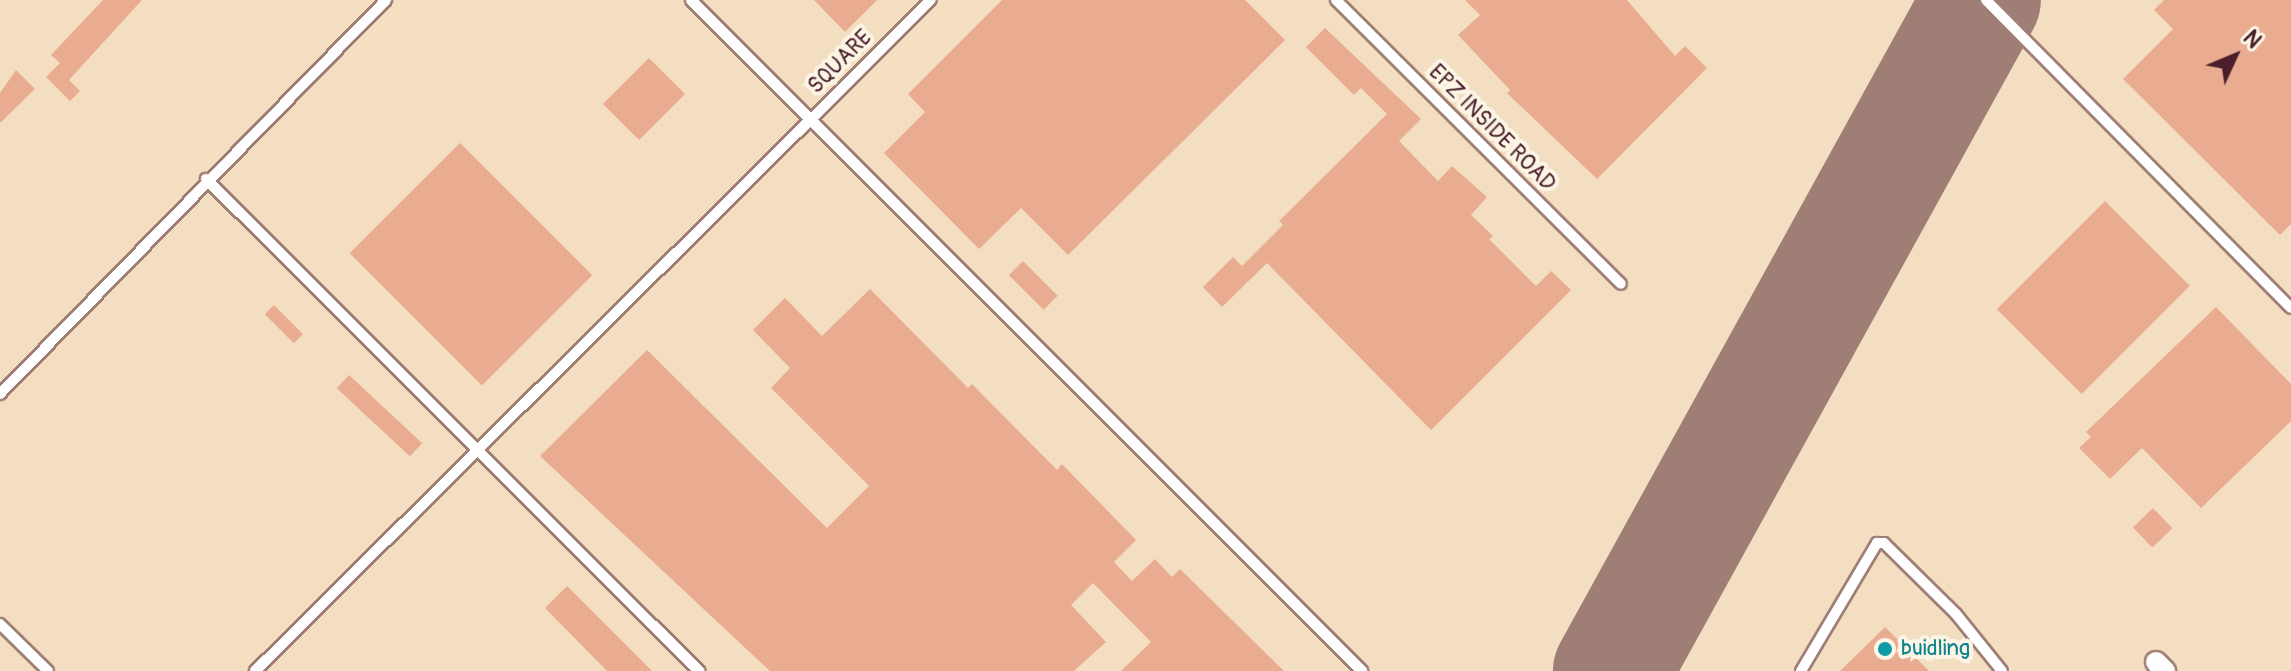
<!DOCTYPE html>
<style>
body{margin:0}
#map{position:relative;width:2291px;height:671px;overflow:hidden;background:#f4dec1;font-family:Pangolin,sans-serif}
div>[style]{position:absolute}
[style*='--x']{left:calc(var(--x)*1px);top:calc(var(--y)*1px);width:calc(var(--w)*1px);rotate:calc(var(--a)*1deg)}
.runway>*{height:118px;margin:-59px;padding:0 59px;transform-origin:59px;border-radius:59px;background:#9f7e76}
.building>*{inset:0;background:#e9ac90;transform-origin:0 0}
.roads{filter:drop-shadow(2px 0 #9f7e76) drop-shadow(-2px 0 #9f7e76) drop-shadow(0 2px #9f7e76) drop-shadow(0 -2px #9f7e76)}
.service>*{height:10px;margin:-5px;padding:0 5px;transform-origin:5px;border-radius:5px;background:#fff}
.minor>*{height:20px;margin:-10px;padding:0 10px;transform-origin:10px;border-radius:10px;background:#fff}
.dots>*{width:22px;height:22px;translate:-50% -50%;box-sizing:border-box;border:4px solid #fcf5e5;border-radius:50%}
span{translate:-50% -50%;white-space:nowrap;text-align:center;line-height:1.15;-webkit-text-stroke:8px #fcf5e5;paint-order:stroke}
.street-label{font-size:22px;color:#4a1f2b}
.culture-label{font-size:22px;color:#0d838f}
.left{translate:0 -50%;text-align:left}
.north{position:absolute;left:2195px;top:16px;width:80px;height:80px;-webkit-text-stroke:6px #fcf5e5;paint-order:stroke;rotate:46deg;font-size:22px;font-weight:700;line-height:32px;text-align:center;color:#4a1f2b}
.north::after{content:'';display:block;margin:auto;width:28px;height:36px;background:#4a1f2b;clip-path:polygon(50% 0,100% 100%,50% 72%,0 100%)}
</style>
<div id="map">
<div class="runway">
<i style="--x:1612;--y:671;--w:766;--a:-61.13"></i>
</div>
<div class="building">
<i style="clip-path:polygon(103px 0,142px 0,69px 80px,80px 91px,70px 101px,46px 77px,60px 63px,51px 55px)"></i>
<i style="clip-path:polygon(814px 0,877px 0,845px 32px)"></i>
<i style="clip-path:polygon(1002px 0,1245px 0,1285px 40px,1068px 255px,1021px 208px,979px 249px,884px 153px,925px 112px,908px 94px)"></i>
<i style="clip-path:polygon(1465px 0,1627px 0,1675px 56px,1685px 46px,1707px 68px,1597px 179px,1507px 93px,1510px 90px,1458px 35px,1480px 15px)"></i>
<i style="clip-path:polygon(2164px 0,2291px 0,2291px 224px,2280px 235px,2123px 79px,2173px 29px,2154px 10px)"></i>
<i style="clip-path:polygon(1325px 28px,1421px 119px,1399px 141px,1438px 181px,1452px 166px,1487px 197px,1471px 215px,1493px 236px,1489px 239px,1536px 286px,1551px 271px,1571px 290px,1431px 430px,1267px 263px,1222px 307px,1203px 287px,1233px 257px,1242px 266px,1283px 225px,1279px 221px,1387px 114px,1361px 88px,1354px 95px,1306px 47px)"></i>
<i style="left:649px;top:58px;width:51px;height:65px;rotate:45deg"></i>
<i style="clip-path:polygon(16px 70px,35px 89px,0 123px,0 93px)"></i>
<i style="left:460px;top:143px;width:187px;height:156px;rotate:45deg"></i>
<i style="left:2105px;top:201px;width:120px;height:153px;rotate:45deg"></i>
<i style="left:1023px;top:261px;width:49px;height:20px;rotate:45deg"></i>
<i style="clip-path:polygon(870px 289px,968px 388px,972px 384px,1057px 470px,1062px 464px,1136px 540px,1114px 562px,1132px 581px,1155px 559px,1172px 577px,1180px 569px,1284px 671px,1121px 671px,1151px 642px,1093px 583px,1071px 605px,1106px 642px,1074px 671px,770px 671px,540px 456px,647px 350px,827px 528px,869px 486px,771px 388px,790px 368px,753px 330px,785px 298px,822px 336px)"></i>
<i style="left:274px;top:305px;width:41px;height:13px;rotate:45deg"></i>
<i style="clip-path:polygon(2216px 307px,2291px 384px,2291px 421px,2201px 508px,2142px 448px,2110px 479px,2079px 448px,2091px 437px,2086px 432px)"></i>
<i style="left:349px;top:375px;width:100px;height:18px;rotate:43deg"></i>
<i style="left:2153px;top:508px;width:28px;height:28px;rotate:46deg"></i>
<i style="clip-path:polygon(567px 586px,652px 671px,607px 671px,545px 608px)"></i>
<i style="clip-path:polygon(1885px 627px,1929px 671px,1840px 671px)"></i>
</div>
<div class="roads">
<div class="service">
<i style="--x:691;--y:0;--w:949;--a:45"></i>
<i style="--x:1336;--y:0;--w:402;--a:44.9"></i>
<i style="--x:1986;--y:0;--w:433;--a:45.3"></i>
<i style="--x:206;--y:179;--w:697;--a:44.94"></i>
<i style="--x:0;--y:394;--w:552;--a:-45.59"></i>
<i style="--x:0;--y:624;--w:67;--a:44.4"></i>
<i style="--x:255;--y:671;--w:952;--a:-44.79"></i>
<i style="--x:1801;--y:671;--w:149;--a:-59.3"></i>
<i style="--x:1877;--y:543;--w:7;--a:0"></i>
<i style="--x:1884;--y:543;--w:101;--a:44.6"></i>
<i style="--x:1956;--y:614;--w:73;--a:51.1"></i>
</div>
<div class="minor">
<i style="--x:2156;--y:662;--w:13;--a:45"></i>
</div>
</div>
<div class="dots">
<i style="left:1885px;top:649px;background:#0f9aa8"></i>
</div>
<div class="street-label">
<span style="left:840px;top:62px;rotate:-45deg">SQUARE</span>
<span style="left:1492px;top:128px;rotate:45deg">EPZ INSIDE ROAD</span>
</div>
<div class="culture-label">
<span class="left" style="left:1901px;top:649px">buidling</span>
</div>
<div class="north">N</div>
</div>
